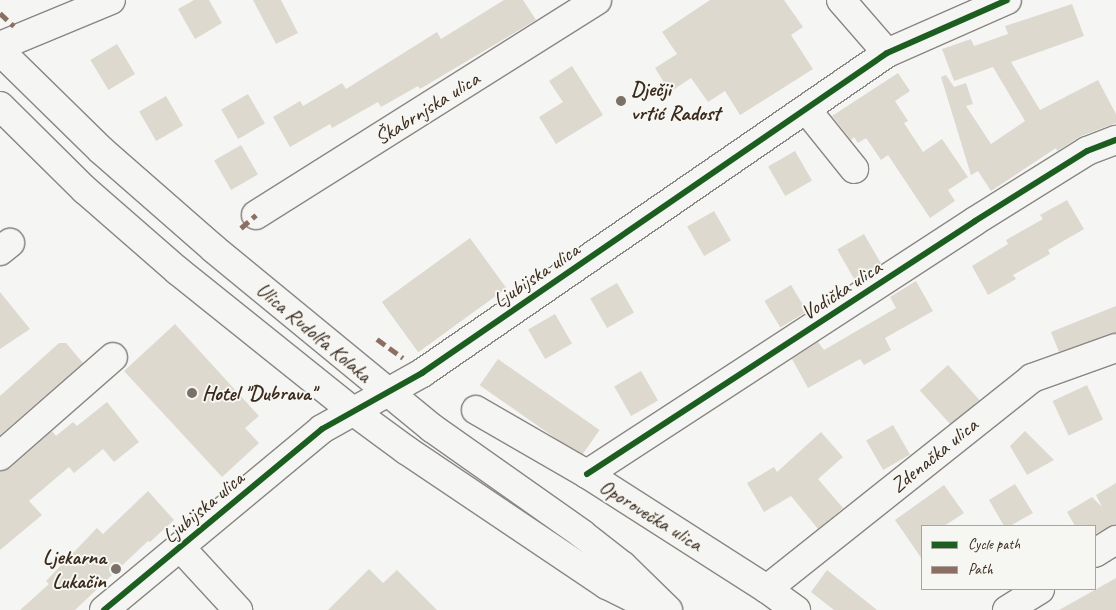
<!DOCTYPE html>
<meta charset="utf-8">
<style>
body{margin:0}
#map{position:relative;width:1116px;height:610px;overflow:hidden;background:#f5f5f3;font-family:Caveat,sans-serif}
div>[style]{position:absolute}
[style*='--x']{left:calc(var(--x)*1px);top:calc(var(--y)*1px);width:calc(var(--w)*1px);rotate:calc(var(--a)*1deg)}
.building>*{inset:0;background:#ded9cf;transform-origin:0 0}
.roads{filter:drop-shadow(1px 0 #8a8683) drop-shadow(-1px 0 #8a8683) drop-shadow(0 1px #8a8683) drop-shadow(0 -1px #8a8683)}
.minor>*{height:28px;margin:-14px;padding:0 14px;transform-origin:14px;border-radius:14px;background:#f5f5f3}
.major>*{height:28px;margin:-14px;padding:0 14px;transform-origin:14px;border-radius:14px;background:#f5f5f3}
.quiet>*{height:5px;margin-top:-2.5px;transform-origin:0;background:repeating-linear-gradient(90deg,#8d6e63 0 10px,transparent 0 15px)}
.cycleway>*{height:6px;margin:-3px;padding:0 3px;transform-origin:3px;border-radius:3px;background:#1b5e20}
.dots>*{width:14px;height:14px;translate:-50% -50%;box-sizing:border-box;border:2px solid #f6f6f2;border-radius:50%}
span{translate:-50% -50%;white-space:nowrap;text-align:center;line-height:1.15;-webkit-text-stroke:4px #f6f6f2;paint-order:stroke}
.poi-label{font-size:21px;color:#3b2a1e;font-weight:700}
.left{translate:0 -50%;text-align:left}
.right{translate:-100% -50%;text-align:right}
.street-label{font-size:21px;color:#3b2a1e}
.legend{position:absolute;left:921px;top:525px;width:175px;height:65px;box-sizing:border-box;background:#f6f6f2;border:1px solid #aba49d;margin:0;padding:6px 9px;list-style:none;font-size:15px;color:#3b2a1e}
.legend li{display:flex;align-items:center;gap:10px;height:25px}
.legend b{width:25px;border:1px solid #aba49d}
</style>
<div id="map">
<div class="building">
<i style="clip-path:polygon(194px 0,209px 0,222px 23px,195px 39px,178px 9px)"></i>
<i style="clip-path:polygon(253px 0,281px 0,298px 33px,276px 44px)"></i>
<i style="clip-path:polygon(504px 0,523px 0,536px 20px,420px 89px,418px 86px,381px 107px,378px 102px,332px 128px,330px 124px,290px 147px,273px 117px,300px 101px,303px 106px,342px 83px,346px 89px,437px 32px,441px 39px)"></i>
<i style="clip-path:polygon(710px 0,784px 0,803px 27px,791px 35px,813px 69px,740px 115px,725px 91px,708px 102px,691px 78px,670px 92px,655px 68px,677px 54px,662px 32px)"></i>
<i style="clip-path:polygon(1072px 4px,1084px 36px,1011px 62px,1040px 110px,1098px 80px,1116px 114px,1116px 123px,1081px 136px,1057px 151px,1056px 148px,991px 191px,978px 171px,971px 175px,941px 77px,946px 75px,954px 87px,966px 83px,973px 104px,966px 106px,991px 144px,1025px 121px,993px 67px,954px 81px,942px 49px,971px 39px,974px 46px,1008px 34px,1005px 26px)"></i>
<i style="left:117px;top:44px;width:35px;height:31px;rotate:59deg"></i>
<i style="clip-path:polygon(572px 66px,603px 115px,556px 144px,539px 117px,563px 102px,549px 81px)"></i>
<i style="clip-path:polygon(898px 73px,910px 91px,895px 101px,908px 121px,904px 123px,923px 152px,942px 139px,968px 177px,948px 190px,955px 201px,930px 218px,888px 155px,881px 160px,866px 138px,858px 143px,854px 137px,851px 140px,832px 116px)"></i>
<i style="left:248px;top:94px;width:34px;height:31px;rotate:60deg"></i>
<i style="left:166px;top:96px;width:34px;height:31px;rotate:60deg"></i>
<i style="left:241px;top:145px;width:34px;height:31px;rotate:60deg"></i>
<i style="left:795px;top:151px;width:34px;height:31px;rotate:60deg"></i>
<i style="clip-path:polygon(1067px 200px,1084px 229px,1048px 250px,1050px 254px,1013px 275px,1016px 279px,988px 295px,972px 266px,1008px 244px,1006px 240px,1043px 219px,1040px 215px)"></i>
<i style="left:714px;top:211px;width:34px;height:31px;rotate:60deg"></i>
<i style="left:864px;top:234px;width:34px;height:31px;rotate:60deg"></i>
<i style="left:470px;top:238px;width:62px;height:109px;rotate:54deg"></i>
<i style="clip-path:polygon(916px 281px,933px 311px,885px 338px,891px 350px,864px 365px,860px 359px,808px 388px,792px 359px,818px 342px,824px 350px,896px 308px,890px 297px)"></i>
<i style="left:617px;top:283px;width:34px;height:31px;rotate:60deg"></i>
<i style="left:791px;top:285px;width:31px;height:31px;rotate:59deg"></i>
<i style="clip-path:polygon(0 292px,30px 329px,0 349px)"></i>
<i style="clip-path:polygon(1116px 306px,1116px 333px,1059px 352px,1051px 332px)"></i>
<i style="left:555px;top:314px;width:34px;height:31px;rotate:60deg"></i>
<i style="clip-path:polygon(175px 324px,259px 416px,245px 428px,259px 443px,222px 477px,124px 371px)"></i>
<i style="clip-path:polygon(59px 343px,66px 343px,83px 363px,0 435px,0 396px)"></i>
<i style="left:498px;top:359px;width:124px;height:32px;rotate:35deg"></i>
<i style="left:948px;top:365px;width:47px;height:38px;rotate:48deg"></i>
<i style="left:641px;top:371px;width:34px;height:31px;rotate:60deg"></i>
<i style="left:1087px;top:385px;width:38px;height:38px;rotate:65deg"></i>
<i style="clip-path:polygon(107px 402px,139px 442px,114px 462px,103px 449px,74px 473px,69px 467px,29px 501px,42px 515px,0 550px,0 471px,10px 468px,52px 431px,56px 436px,73px 422px,77px 426px)"></i>
<i style="left:893px;top:425px;width:34px;height:31px;rotate:60deg"></i>
<i style="clip-path:polygon(1025px 431px,1054px 460px,1027px 475px,1010px 446px)"></i>
<i style="clip-path:polygon(821px 432px,843px 457px,818px 479px,843px 508px,818px 529px,791px 496px,764px 512px,747px 483px,774px 467px,777px 472px)"></i>
<i style="clip-path:polygon(1116px 483px,1116px 524px,1095px 534px,1095px 526px,1075px 526px,1067px 512px,1092px 497px,1102px 507px,1096px 495px)"></i>
<i style="clip-path:polygon(1015px 484px,1033px 513px,1010px 526px,1004px 526px,989px 500px)"></i>
<i style="clip-path:polygon(944px 485px,964px 513px,944px 526px,922px 526px,922px 559px,895px 520px)"></i>
<i style="clip-path:polygon(148px 491px,174px 520px,150px 542px,148px 541px,75px 610px,20px 610px,49px 584px,46px 581px,97px 528px,103px 534px)"></i>
<i style="clip-path:polygon(369px 569px,383px 583px,397px 570px,437px 610px,328px 610px)"></i>
<i style="clip-path:polygon(827px 570px,877px 610px,834px 610px,811px 592px)"></i>
<i style="clip-path:polygon(1116px 578px,1116px 610px,1059px 610px)"></i>
</div>
<div class="roads">
<div class="minor">
<i style="--x:841;--y:0;--w:70;--a:49"></i>
<i style="--x:0;--y:46;--w:120;--a:-22.5"></i>
<i style="--x:806;--y:109;--w:77;--a:51.3"></i>
<i style="--x:256;--y:215;--w:403;--a:-32.2"></i>
<i style="--x:0;--y:251;--w:13;--a:-39"></i>
<i style="--x:476;--y:410;--w:128;--a:30"></i>
<i style="--x:587;--y:474;--w:214;--a:32.6"></i>
<i style="--x:767;--y:589;--w:36;--a:36"></i>
<i style="--x:0;--y:456;--w:150;--a:-41.2"></i>
<i style="--x:587;--y:474;--w:463;--a:-33.1"></i>
<i style="--x:975;--y:221;--w:132;--a:-32"></i>
<i style="--x:1087;--y:151;--w:31;--a:-21"></i>
<i style="--x:180;--y:547;--w:86;--a:47.4"></i>
<i style="--x:1095;--y:553;--w:25;--a:-32"></i>
<i style="--x:767;--y:589;--w:339;--a:-38.5"></i>
<i style="--x:1032;--y:378;--w:89;--a:-19.7"></i>
<i style="--x:104;--y:610;--w:283;--a:-39.7"></i>
<i style="--x:322;--y:429;--w:115;--a:-29.2"></i>
<i style="--x:422;--y:373;--w:564;--a:-34.53"></i>
<i style="--x:887;--y:53;--w:131;--a:-23.8"></i>
<i style="--x:1007;--y:610;--w:39;--a:-32"></i>
</div>
<div class="major">
<i style="--x:0;--y:51;--w:141;--a:44.4"></i>
<i style="--x:101;--y:150;--w:150;--a:41.2"></i>
<i style="--x:214;--y:249;--w:282;--a:39.4"></i>
<i style="--x:432;--y:428;--w:184;--a:35.2"></i>
<i style="--x:582;--y:534;--w:52;--a:38"></i>
<i style="--x:623;--y:566;--w:63;--a:44.4"></i>
<i style="--x:0;--y:106;--w:120;--a:44.7"></i>
<i style="--x:85;--y:190;--w:123;--a:41.1"></i>
<i style="--x:178;--y:271;--w:224;--a:38.7"></i>
<i style="--x:353;--y:411;--w:66;--a:36.3"></i>
<i style="--x:406;--y:450;--w:242;--a:33.9"></i>
<i style="--x:607;--y:585;--w:56;--a:26.6"></i>
</div>
</div>
<div class="quiet">
<i style="--x:0;--y:13;--w:19;--a:43"></i>
<i style="--x:241;--y:228;--w:20;--a:-41"></i>
<i style="--x:377;--y:339;--w:32;--a:36"></i>
</div>
<div class="cycleway">
<i style="--x:587;--y:474;--w:463;--a:-33.1"></i>
<i style="--x:975;--y:221;--w:132;--a:-32"></i>
<i style="--x:1087;--y:151;--w:31;--a:-21"></i>
<i style="--x:104;--y:610;--w:283;--a:-39.7"></i>
<i style="--x:322;--y:429;--w:115;--a:-29.2"></i>
<i style="--x:422;--y:373;--w:564;--a:-34.53"></i>
<i style="--x:887;--y:53;--w:131;--a:-23.8"></i>
</div>
<div class="dots">
<i style="left:621px;top:101px;background:#7c7169"></i>
<i style="left:192px;top:393px;background:#7c7169"></i>
<i style="left:116px;top:569px;background:#7c7169"></i>
</div>
<div class="poi-label">
<span class="left" style="left:631px;top:101px">Dječji<br>vrtić Radost</span>
<span class="left" style="left:202px;top:393px">Hotel "Dubrava"</span>
<span class="right" style="left:106px;top:569px">Ljekarna<br>Lukačin</span>
</div>
<div class="street-label">
<span style="left:427px;top:108px;rotate:-32deg">Škabrnjska ulica</span>
<span style="left:536px;top:275px;rotate:-34deg">Ljubijska ulica</span>
<span style="left:841px;top:290px;rotate:-33deg">Vodička ulica</span>
<span style="left:314px;top:332px;rotate:40deg">Ulica Rudolfa Kolaka</span>
<span style="left:934px;top:455px;rotate:-39deg">Zdenačka ulica</span>
<span style="left:203px;top:507px;rotate:-40deg">Ljubijska ulica</span>
<span style="left:651px;top:515px;rotate:32deg">Oporovečka ulica</span>
</div>
<ul class="legend">
<li><b style="height:6px;background:#1b5e20"></b>Cycle path</li>
<li><b style="height:6px;background:#8d6e63"></b>Path</li>
</ul>
</div>
